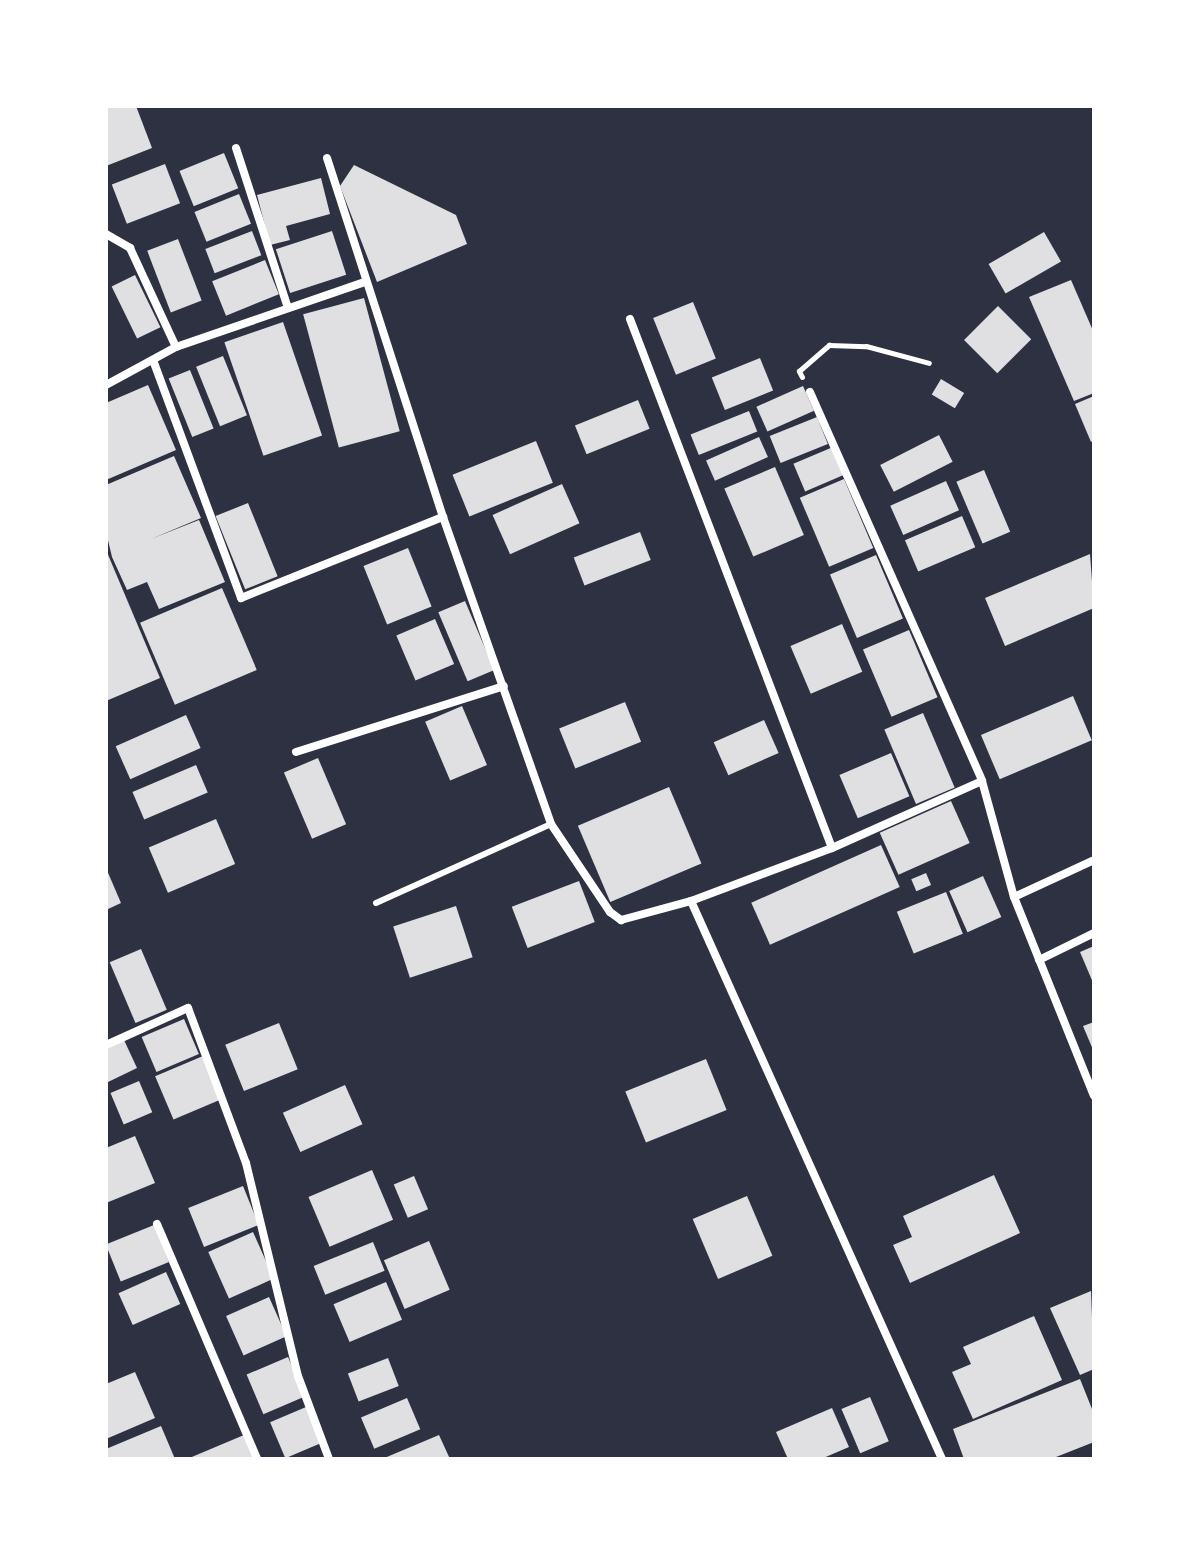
<!DOCTYPE html>
<style>
body{margin:0}
#map{position:relative;width:1200px;height:1565px;overflow:hidden;background:#2d3142;font-family:"Open Sans",sans-serif}
div>[style]{position:absolute}
[style*='--x']{left:calc(var(--x)*1px);top:calc(var(--y)*1px);width:calc(var(--w)*1px);rotate:calc(var(--a)*1deg)}
.building>*{inset:0;background:#e0e0e3;transform-origin:0 0}
.path>*{height:5px;margin:-2.5px;padding:0 2.5px;transform-origin:2.5px;border-radius:2.5px;background:#fff}
.service>*{height:6px;margin:-3px;padding:0 3px;transform-origin:3px;border-radius:3px;background:#fff}
.minor>*{height:8px;margin:-4px;padding:0 4px;transform-origin:4px;border-radius:4px;background:#fff}
span{translate:-50% -50%;white-space:nowrap;text-align:center;line-height:1.15;-webkit-text-stroke:6px #fff;paint-order:stroke}
.frame{position:absolute;inset:0;border:108px solid #fff;pointer-events:none}
</style>
<div id="map">
<div class="building">
<i style="clip-path:polygon(136px 106px,152px 148px,106px 166px,106px 107px)"></i>
<i style="left:224px;top:153px;width:38px;height:48px;rotate:68deg"></i>
<i style="left:165px;top:164px;width:42px;height:57px;rotate:69deg"></i>
<i style="clip-path:polygon(354px 165px,456px 215px,467px 244px,377px 282px,340px 186px)"></i>
<i style="clip-path:polygon(321px 178px,330px 214px,286px 226px,290px 240px,270px 245px,257px 195px)"></i>
<i style="left:239px;top:194px;width:32px;height:48px;rotate:68deg"></i>
<i style="left:252px;top:231px;width:26px;height:50px;rotate:69deg"></i>
<i style="left:332px;top:231px;width:46px;height:59px;rotate:72deg"></i>
<i style="left:1044px;top:232px;width:34px;height:64px;rotate:60deg"></i>
<i style="left:178px;top:239px;width:66px;height:33px;rotate:69deg"></i>
<i style="left:265px;top:260px;width:37px;height:57px;rotate:68deg"></i>
<i style="left:135px;top:275px;width:58px;height:26px;rotate:64deg"></i>
<i style="clip-path:polygon(1071px 280px,1094px 333px,1094px 393px,1074px 401px,1029px 297px)"></i>
<i style="left:364px;top:298px;width:138px;height:63px;rotate:75deg"></i>
<i style="left:693px;top:302px;width:61px;height:43px;rotate:68deg"></i>
<i style="left:998px;top:306px;width:47px;height:48px;rotate:45deg"></i>
<i style="left:283px;top:322px;width:120px;height:62px;rotate:71deg"></i>
<i style="left:223px;top:356px;width:64px;height:29px;rotate:68deg"></i>
<i style="left:760px;top:358px;width:35px;height:52px;rotate:68deg"></i>
<i style="left:190px;top:370px;width:63px;height:23px;rotate:68deg"></i>
<i style="left:941px;top:379px;width:27px;height:18px;rotate:31deg"></i>
<i style="clip-path:polygon(148px 385px,176px 450px,106px 480px,106px 403px)"></i>
<i style="left:803px;top:386px;width:27px;height:51px;rotate:66deg"></i>
<i style="clip-path:polygon(1094px 396px,1094px 440px,1091px 442px,1075px 404px)"></i>
<i style="left:638px;top:400px;width:31px;height:68px;rotate:68deg"></i>
<i style="left:749px;top:411px;width:22px;height:63px;rotate:68deg"></i>
<i style="left:817px;top:417px;width:29px;height:51px;rotate:68deg"></i>
<i style="left:939px;top:435px;width:30px;height:66px;rotate:63deg"></i>
<i style="left:759px;top:437px;width:22px;height:58px;rotate:66deg"></i>
<i style="left:536px;top:441px;width:45px;height:90px;rotate:68deg"></i>
<i style="left:833px;top:447px;width:30px;height:43px;rotate:67deg"></i>
<i style="clip-path:polygon(174px 456px,201px 518px,151px 539px,199px 520px,225px 582px,159px 609px,147px 582px,127px 590px,112px 557px,106px 532px,106px 485px)"></i>
<i style="left:775px;top:467px;width:74px;height:55px;rotate:67deg"></i>
<i style="left:984px;top:470px;width:67px;height:30px;rotate:67deg"></i>
<i style="left:844px;top:479px;width:75px;height:48px;rotate:67deg"></i>
<i style="left:946px;top:481px;width:32px;height:61px;rotate:66deg"></i>
<i style="left:562px;top:484px;width:43px;height:76px;rotate:66deg"></i>
<i style="left:248px;top:503px;width:79px;height:35px;rotate:68deg"></i>
<i style="left:962px;top:516px;width:34px;height:62px;rotate:67deg"></i>
<i style="left:640px;top:532px;width:30px;height:71px;rotate:69deg"></i>
<i style="left:408px;top:548px;width:63px;height:48px;rotate:68deg"></i>
<i style="clip-path:polygon(106px 550px,160px 678px,106px 701px)"></i>
<i style="clip-path:polygon(1090px 554px,1094px 608px,1005px 646px,985px 598px)"></i>
<i style="left:876px;top:555px;width:69px;height:50px;rotate:67deg"></i>
<i style="left:222px;top:588px;width:89px;height:89px;rotate:67deg"></i>
<i style="left:465px;top:601px;width:75px;height:29px;rotate:67deg"></i>
<i style="left:435px;top:619px;width:49px;height:42px;rotate:67deg"></i>
<i style="left:842px;top:624px;width:52px;height:56px;rotate:67deg"></i>
<i style="left:909px;top:630px;width:73px;height:50px;rotate:67deg"></i>
<i style="left:1073px;top:696px;width:48px;height:100px;rotate:67deg"></i>
<i style="left:625px;top:702px;width:43px;height:71px;rotate:68deg"></i>
<i style="left:462px;top:706px;width:64px;height:40px;rotate:67deg"></i>
<i style="left:923px;top:713px;width:81px;height:42px;rotate:67deg"></i>
<i style="left:186px;top:715px;width:36px;height:77px;rotate:66deg"></i>
<i style="left:764px;top:720px;width:36px;height:55px;rotate:66deg"></i>
<i style="left:891px;top:753px;width:47px;height:56px;rotate:67deg"></i>
<i style="left:318px;top:758px;width:72px;height:37px;rotate:67deg"></i>
<i style="left:196px;top:765px;width:30px;height:69px;rotate:67deg"></i>
<i style="left:669px;top:787px;width:83px;height:99px;rotate:67deg"></i>
<i style="left:951px;top:801px;width:46px;height:78px;rotate:66deg"></i>
<i style="left:216px;top:819px;width:49px;height:73px;rotate:67deg"></i>
<i style="left:881px;top:845px;width:46px;height:142px;rotate:66deg"></i>
<i style="clip-path:polygon(106px 868px,121px 903px,106px 910px)"></i>
<i style="left:926px;top:873px;width:13px;height:16px;rotate:67deg"></i>
<i style="left:983px;top:876px;width:45px;height:37px;rotate:66deg"></i>
<i style="left:579px;top:881px;width:44px;height:72px;rotate:69deg"></i>
<i style="left:946px;top:892px;width:45px;height:53px;rotate:68deg"></i>
<i style="left:456px;top:906px;width:54px;height:66px;rotate:72deg"></i>
<i style="clip-path:polygon(1094px 946px,1094px 985px,1080px 952px)"></i>
<i style="left:141px;top:949px;width:66px;height:34px;rotate:67deg"></i>
<i style="left:184px;top:1019px;width:38px;height:46px;rotate:67deg"></i>
<i style="clip-path:polygon(1094px 1022px,1094px 1052px,1083px 1026px)"></i>
<i style="left:279px;top:1023px;width:50px;height:58px;rotate:68deg"></i>
<i style="clip-path:polygon(124px 1040px,137px 1068px,106px 1083px,106px 1049px)"></i>
<i style="left:203px;top:1056px;width:47px;height:52px;rotate:67deg"></i>
<i style="left:706px;top:1059px;width:55px;height:87px;rotate:68deg"></i>
<i style="left:139px;top:1081px;width:34px;height:31px;rotate:67deg"></i>
<i style="left:345px;top:1085px;width:43px;height:68px;rotate:66deg"></i>
<i style="clip-path:polygon(135px 1136px,155px 1183px,106px 1203px,106px 1148px)"></i>
<i style="left:372px;top:1170px;width:54px;height:69px;rotate:67deg"></i>
<i style="clip-path:polygon(994px 1175px,1020px 1233px,910px 1283px,893px 1245px,912px 1237px,903px 1216px)"></i>
<i style="left:414px;top:1176px;width:36px;height:22px;rotate:67deg"></i>
<i style="left:243px;top:1186px;width:42px;height:59px;rotate:68deg"></i>
<i style="left:747px;top:1196px;width:65px;height:59px;rotate:67deg"></i>
<i style="left:154px;top:1225px;width:40px;height:52px;rotate:68deg"></i>
<i style="left:253px;top:1232px;width:51px;height:49px;rotate:66deg"></i>
<i style="left:429px;top:1241px;width:53px;height:49px;rotate:67deg"></i>
<i style="left:373px;top:1242px;width:31px;height:64px;rotate:68deg"></i>
<i style="left:166px;top:1272px;width:35px;height:52px;rotate:66deg"></i>
<i style="left:386px;top:1282px;width:41px;height:57px;rotate:67deg"></i>
<i style="clip-path:polygon(1091px 1291px,1094px 1369px,1080px 1375px,1050px 1308px)"></i>
<i style="left:269px;top:1297px;width:43px;height:47px;rotate:66deg"></i>
<i style="clip-path:polygon(1034px 1316px,1062px 1380px,973px 1419px,952px 1372px,971px 1364px,963px 1347px)"></i>
<i style="left:288px;top:1357px;width:43px;height:45px;rotate:67deg"></i>
<i style="left:388px;top:1358px;width:30px;height:43px;rotate:69deg"></i>
<i style="clip-path:polygon(135px 1372px,155px 1418px,106px 1439px,106px 1384px)"></i>
<i style="clip-path:polygon(1080px 1379px,1094px 1414px,1094px 1442px,1051px 1459px,964px 1459px,953px 1429px)"></i>
<i style="left:870px;top:1397px;width:48px;height:31px;rotate:67deg"></i>
<i style="left:407px;top:1398px;width:34px;height:50px;rotate:67deg"></i>
<i style="left:306px;top:1407px;width:39px;height:39px;rotate:67deg"></i>
<i style="clip-path:polygon(832px 1408px,849px 1447px,821px 1459px,788px 1459px,776px 1432px)"></i>
<i style="clip-path:polygon(161px 1426px,175px 1459px,106px 1459px,106px 1449px)"></i>
<i style="clip-path:polygon(244px 1435px,254px 1459px,187px 1459px)"></i>
<i style="clip-path:polygon(439px 1435px,450px 1459px,382px 1459px)"></i>
</div>
<div class="path">
<i style="--x:802;--y:377;--w:7;--a:-117"></i>
<i style="--x:799;--y:371;--w:40;--a:-41"></i>
<i style="--x:829;--y:345;--w:37;--a:2"></i>
<i style="--x:866;--y:346;--w:65;--a:15.1"></i>
</div>
<div class="service">
<i style="--x:376;--y:903;--w:192;--a:-24.3"></i>
</div>
<div class="minor">
<i style="--x:236;--y:148;--w:165;--a:72"></i>
<i style="--x:327;--y:158;--w:377;--a:72.1"></i>
<i style="--x:443;--y:517;--w:325;--a:70.6"></i>
<i style="--x:551;--y:824;--w:106;--a:56.2"></i>
<i style="--x:610;--y:912;--w:14;--a:36"></i>
<i style="--x:621;--y:920;--w:73;--a:-15.2"></i>
<i style="--x:691;--y:901;--w:612;--a:65.78"></i>
<i style="--x:106;--y:234;--w:28;--a:30"></i>
<i style="--x:130;--y:248;--w:109;--a:65.1"></i>
<i style="--x:630;--y:319;--w:566;--a:69.1"></i>
<i style="--x:832;--y:848;--w:151;--a:159.4"></i>
<i style="--x:153;--y:360;--w:254;--a:69.7"></i>
<i style="--x:241;--y:598;--w:218;--a:-21.9"></i>
<i style="--x:106;--y:385;--w:80;--a:-28.5"></i>
<i style="--x:176;--y:347;--w:200;--a:-19"></i>
<i style="--x:810;--y:392;--w:425;--a:66.1"></i>
<i style="--x:982;--y:781;--w:120;--a:74.6"></i>
<i style="--x:1014;--y:897;--w:214;--a:68.1"></i>
<i style="--x:296;--y:752;--w:218;--a:-17.6"></i>
<i style="--x:832;--y:848;--w:164;--a:-24.1"></i>
<i style="--x:1014;--y:897;--w:88;--a:-24.8"></i>
<i style="--x:1039;--y:960;--w:61;--a:-26.1"></i>
<i style="--x:106;--y:1045;--w:90;--a:-24.3"></i>
<i style="--x:188;--y:1008;--w:165;--a:69.5"></i>
<i style="--x:246;--y:1163;--w:219;--a:76.3"></i>
<i style="--x:298;--y:1376;--w:89;--a:69.5"></i>
<i style="--x:157;--y:1224;--w:255;--a:66.9"></i>
</div>
<div class="frame"></div>
</div>
